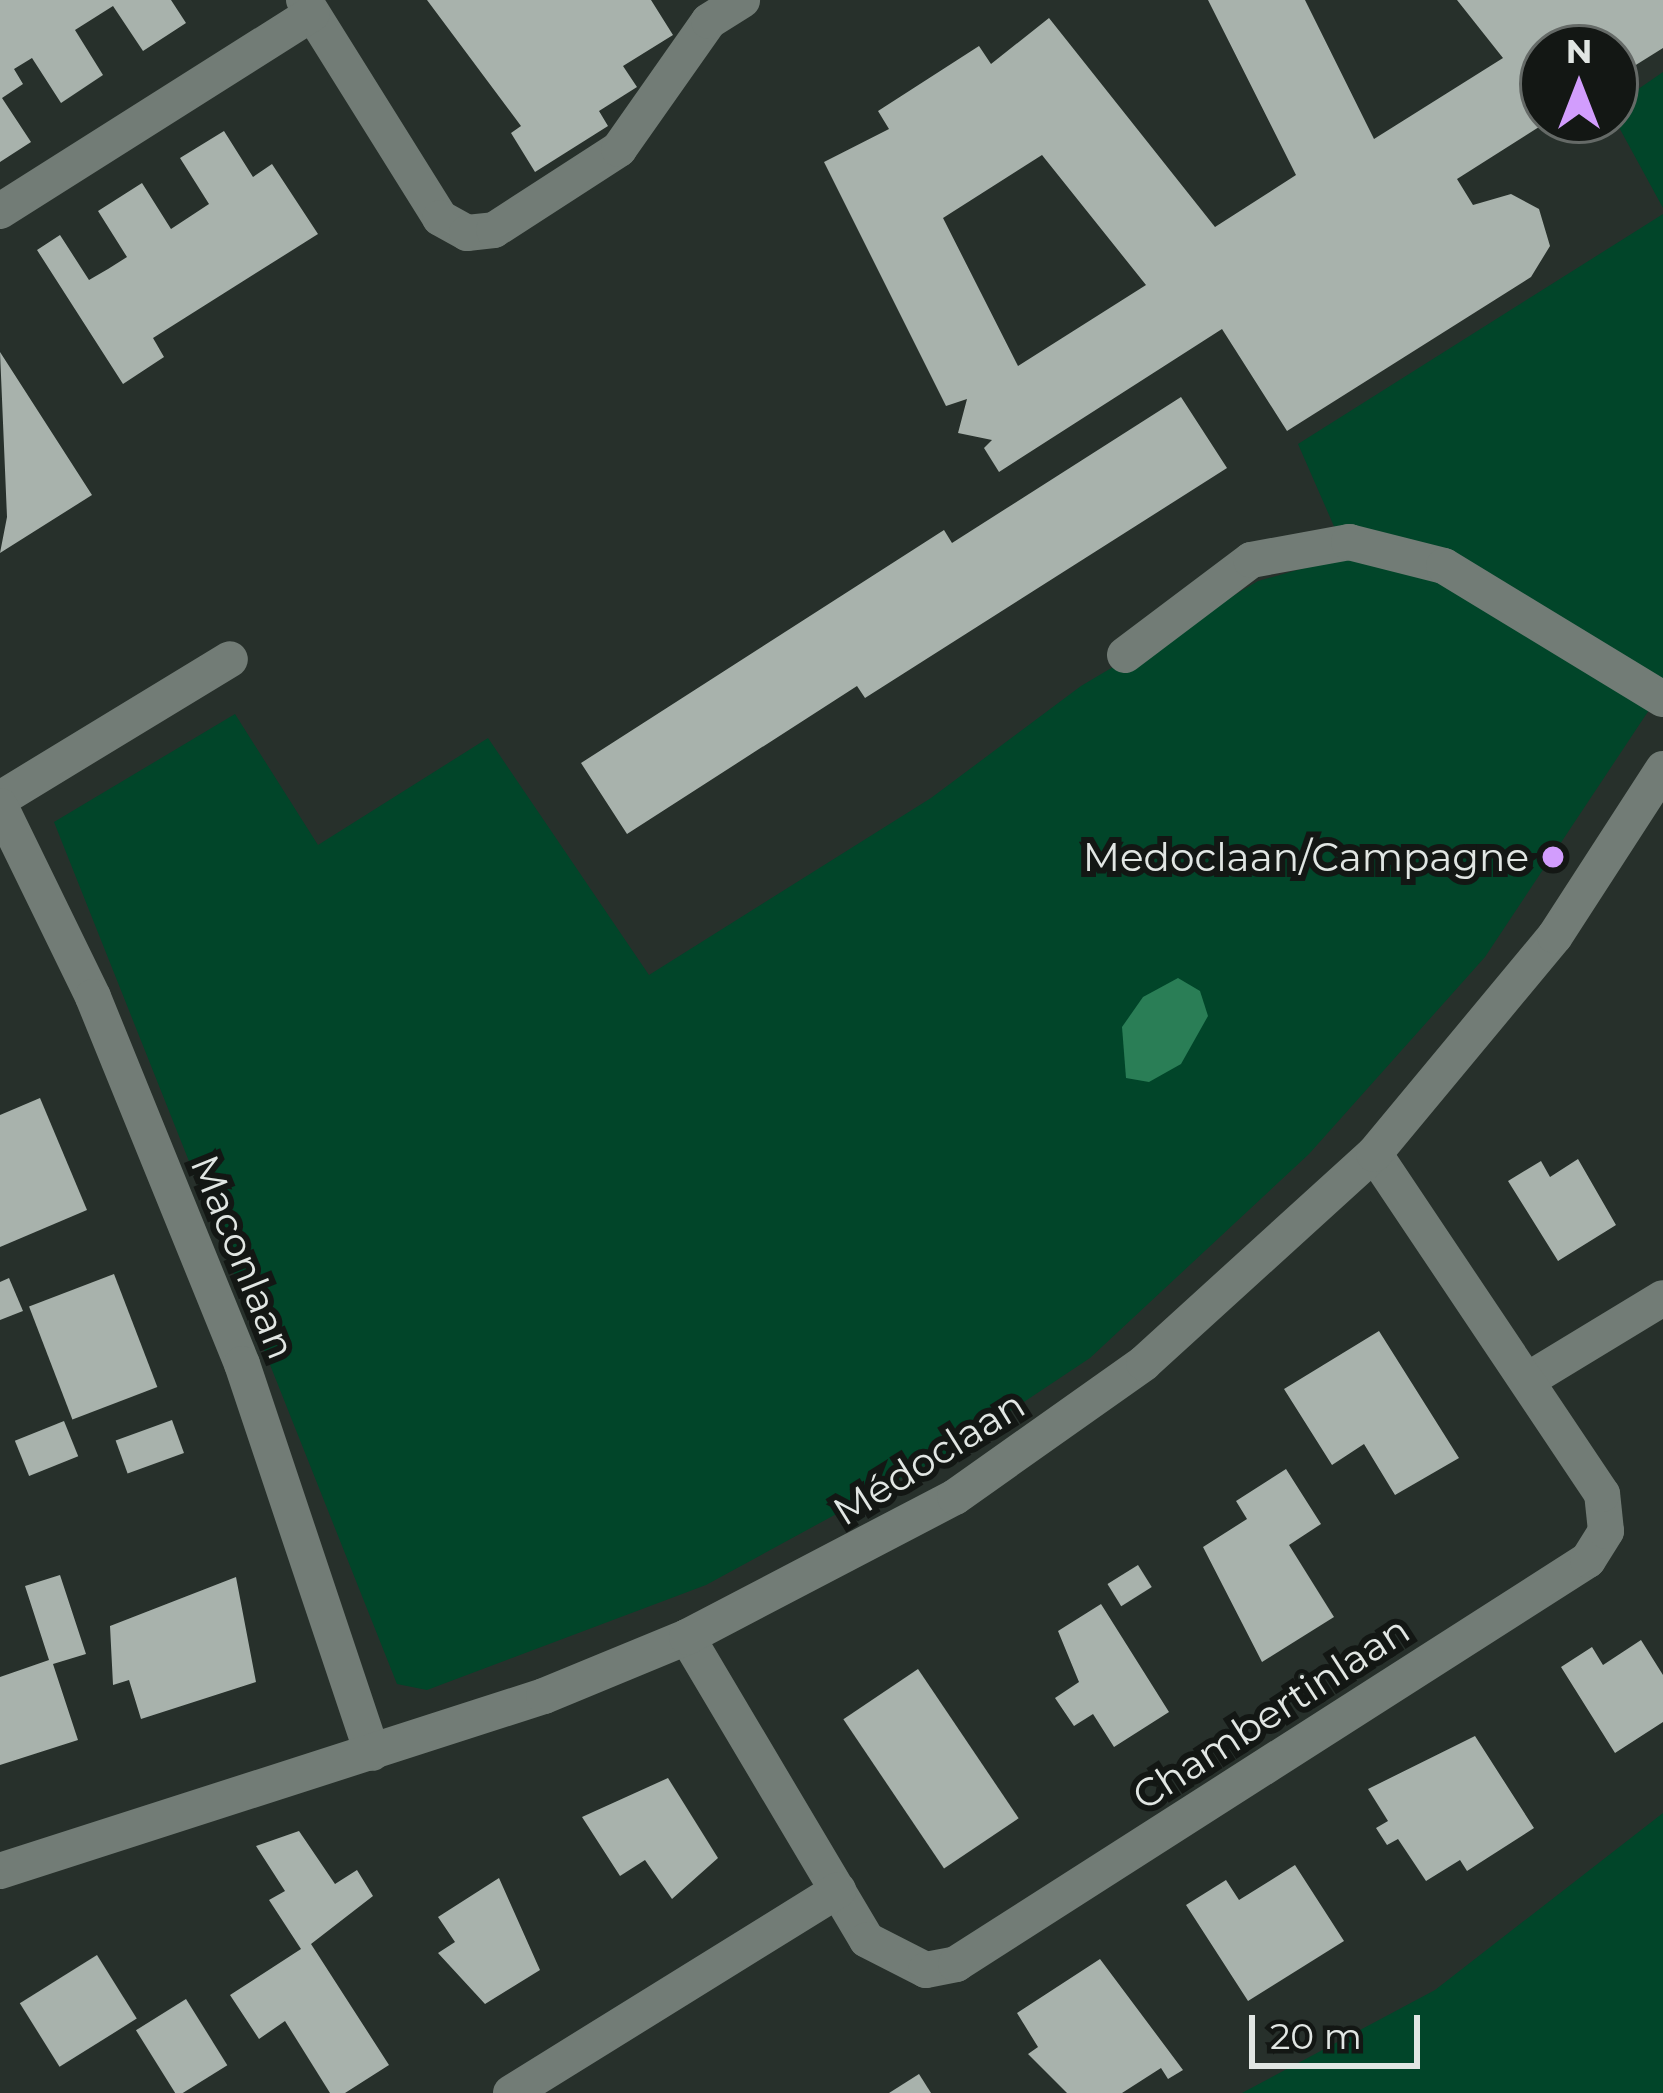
<!DOCTYPE html>
<meta charset="utf-8">
<style>
body{margin:0}
#map{position:relative;width:1663px;height:2093px;overflow:hidden;background:#27302b;font-family:Montserrat,sans-serif}
div>[style]{position:absolute}
[style*='--x']{left:calc(var(--x)*1px);top:calc(var(--y)*1px);width:calc(var(--w)*1px);rotate:calc(var(--a)*1deg)}
.green>*{inset:0;background:#014529}
.water>*{inset:0;background:#2a7e56}
.building>*{inset:0;background:#a8b2ac;transform-origin:0 0}
.minor>*{height:36px;margin:-18px;padding:0 18px;transform-origin:18px;border-radius:18px;background:#727c76}
.dots>*{width:33px;height:33px;translate:-50% -50%;box-sizing:border-box;border:6px solid #131714;border-radius:50%}
span{translate:-50% -50%;white-space:nowrap;text-align:center;line-height:1.15;-webkit-text-stroke:12px #131714;paint-order:stroke}
.poi-label{font-size:39px;color:#e1e6e3}
.right{translate:-100% -50%;text-align:right}
.street-label{font-size:39px;color:#e1e6e3}
.north{position:absolute;left:1519px;top:24px;width:120px;height:120px;box-sizing:border-box;background:#131714;border:3px solid #656a67;border-radius:50%;rotate:0deg;font-size:33px;font-weight:700;line-height:48px;text-align:center;color:#e1e6e3}
.north::after{content:'';display:block;margin:auto;width:42px;height:54px;background:#d29dfd;clip-path:polygon(50% 0,100% 100%,50% 72%,0 100%)}
.scale{position:absolute;left:1249px;top:2015px;width:171px;height:54px;box-sizing:border-box;border:6px solid #e1e6e3;border-top:0;padding-left:15px;font-size:36px;line-height:42px;white-space:nowrap;color:#e1e6e3;-webkit-text-stroke:9px #131714;paint-order:stroke}
</style>
<div id="map">
<div class="green">
<i style="clip-path:polygon(1663px 72px,1663px 208px,1615px 120px,1615px 105px)"></i>
<i style="clip-path:polygon(1663px 214px,1663px 689px,1485px 957px,1309px 1154px,1090px 1358px,941px 1457px,706px 1585px,427px 1690px,397px 1684px,54px 822px,235px 714px,318px 845px,488px 738px,649px 975px,931px 798px,1081px 686px,1258px 581px,1347px 556px,1298px 444px)"></i>
<i style="clip-path:polygon(1663px 1813px,1663px 2093px,1242px 2093px,1435px 1990px)"></i>
</div>
<div class="water">
<i style="clip-path:polygon(1178px 978px,1200px 991px,1208px 1016px,1181px 1064px,1149px 1082px,1126px 1078px,1122px 1027px,1143px 997px)"></i>
</div>
<div class="building">
<i style="clip-path:polygon(0 0,171px 0,186px 23px,143px 51px,113px 6px,75px 30px,103px 75px,61px 103px,32px 58px,14px 69px,23px 84px,2px 98px,31px 142px,0 162px)"></i>
<i style="clip-path:polygon(427px 0,651px 0,673px 35px,623px 66px,637px 87px,599px 111px,608px 126px,535px 172px,511px 133px,521px 126px)"></i>
<i style="clip-path:polygon(evenodd,1208px 0,1305px 0,1374px 139px,1503px 58px,1457px 0,1663px 0,1663px 48px,1615px 78px,1615px 48px,1543px 48px,1550px 120px,1457px 179px,1473px 205px,1511px 194px,1539px 209px,1550px 246px,1531px 277px,1287px 431px,1222px 329px,999px 472px,984px 448px,992px 440px,958px 433px,967px 399px,946px 406px,824px 162px,889px 129px,878px 111px,979px 46px,991px 64px,1049px 18px,1215px 227px,1296px 175px,1208px 0,1042px 155px,1146px 285px,1018px 366px,943px 218px,1042px 155px)"></i>
<i style="clip-path:polygon(224px 131px,253px 177px,272px 164px,318px 234px,153px 338px,164px 357px,123px 384px,37px 250px,60px 235px,89px 280px,108px 269px,127px 257px,98px 211px,142px 183px,171px 229px,209px 204px,180px 158px)"></i>
<i style="clip-path:polygon(0 352px,92px 495px,0 553px,7px 517px)"></i>
<i style="clip-path:polygon(1181px 397px,1227px 468px,865px 698px,857px 686px,627px 834px,581px 763px,944px 530px,952px 543px)"></i>
<i style="clip-path:polygon(40px 1098px,87px 1210px,0 1247px,0 1115px)"></i>
<i style="clip-path:polygon(1578px 1159px,1616px 1225px,1558px 1261px,1508px 1181px,1541px 1161px,1550px 1177px)"></i>
<i style="left:114px;top:1274px;width:121px;height:91px;rotate:69deg"></i>
<i style="clip-path:polygon(9px 1278px,23px 1311px,0 1320px,0 1282px)"></i>
<i style="clip-path:polygon(1379px 1331px,1459px 1458px,1395px 1495px,1364px 1444px,1332px 1465px,1284px 1389px)"></i>
<i style="left:172px;top:1420px;width:35px;height:60px;rotate:70deg"></i>
<i style="left:64px;top:1421px;width:38px;height:53px;rotate:68deg"></i>
<i style="clip-path:polygon(1286px 1469px,1321px 1524px,1289px 1545px,1334px 1617px,1262px 1662px,1203px 1547px,1247px 1519px,1236px 1501px)"></i>
<i style="left:1138px;top:1565px;width:26px;height:36px;rotate:58deg"></i>
<i style="clip-path:polygon(60px 1575px,86px 1654px,53px 1664px,78px 1740px,0 1765px,0 1677px,49px 1660px,25px 1586px)"></i>
<i style="clip-path:polygon(236px 1577px,256px 1682px,141px 1719px,129px 1680px,113px 1685px,110px 1626px)"></i>
<i style="clip-path:polygon(1101px 1604px,1169px 1712px,1114px 1747px,1093px 1714px,1074px 1726px,1055px 1698px,1079px 1682px,1058px 1631px)"></i>
<i style="clip-path:polygon(1641px 1640px,1663px 1675px,1663px 1722px,1615px 1753px,1561px 1667px,1592px 1647px,1603px 1665px)"></i>
<i style="left:918px;top:1669px;width:180px;height:90px;rotate:56deg"></i>
<i style="clip-path:polygon(1475px 1736px,1534px 1828px,1467px 1871px,1460px 1860px,1426px 1881px,1398px 1839px,1387px 1845px,1376px 1828px,1388px 1821px,1368px 1789px)"></i>
<i style="clip-path:polygon(668px 1778px,718px 1858px,672px 1899px,645px 1860px,620px 1876px,582px 1817px)"></i>
<i style="clip-path:polygon(299px 1831px,335px 1884px,357px 1870px,373px 1896px,311px 1944px,389px 2065px,345px 2093px,330px 2093px,285px 2021px,259px 2039px,230px 1995px,301px 1949px,269px 1900px,285px 1891px,256px 1846px)"></i>
<i style="clip-path:polygon(1295px 1865px,1344px 1941px,1248px 2001px,1186px 1905px,1226px 1880px,1239px 1900px)"></i>
<i style="clip-path:polygon(499px 1878px,540px 1970px,485px 2004px,438px 1953px,455px 1942px,438px 1917px)"></i>
<i style="left:97px;top:1955px;width:75px;height:91px;rotate:58deg"></i>
<i style="clip-path:polygon(1100px 1959px,1183px 2070px,1168px 2079px,1161px 2068px,1122px 2093px,1067px 2093px,1028px 2054px,1038px 2047px,1017px 2013px)"></i>
<i style="left:186px;top:1999px;width:78px;height:59px;rotate:58deg"></i>
<i style="clip-path:polygon(919px 2074px,931px 2093px,889px 2093px)"></i>
</div>
<div class="minor">
<i style="--x:304;--y:0;--w:257;--a:58"></i>
<i style="--x:440;--y:218;--w:31;--a:29"></i>
<i style="--x:467;--y:233;--w:27;--a:-6"></i>
<i style="--x:494;--y:230;--w:149;--a:-32.9"></i>
<i style="--x:619;--y:149;--w:156;--a:-54.9"></i>
<i style="--x:709;--y:21;--w:39;--a:-32"></i>
<i style="--x:0;--y:211;--w:369;--a:-32.3"></i>
<i style="--x:1125;--y:655;--w:158;--a:-37"></i>
<i style="--x:1251;--y:560;--w:100;--a:-10.4"></i>
<i style="--x:1349;--y:542;--w:98;--a:14.2"></i>
<i style="--x:1444;--y:566;--w:256;--a:31.3"></i>
<i style="--x:0;--y:799;--w:269;--a:-31.3"></i>
<i style="--x:0;--y:806;--w:212;--a:64"></i>
<i style="--x:93;--y:997;--w:396;--a:67.9"></i>
<i style="--x:242;--y:1364;--w:410;--a:71.5"></i>
<i style="--x:1531;--y:1378;--w:154;--a:-31.2"></i>
<i style="--x:687;--y:1637;--w:352;--a:59.3"></i>
<i style="--x:867;--y:1940;--w:66;--a:27"></i>
<i style="--x:926;--y:1970;--w:31;--a:-11"></i>
<i style="--x:956;--y:1964;--w:750;--a:-32.59"></i>
<i style="--x:1588;--y:1560;--w:34;--a:-58"></i>
<i style="--x:1606;--y:1531;--w:37;--a:-96"></i>
<i style="--x:1602;--y:1494;--w:409;--a:-123.8"></i>
<i style="--x:0;--y:1871;--w:571;--a:-17.83"></i>
<i style="--x:544;--y:1696;--w:155;--a:-22.4"></i>
<i style="--x:687;--y:1637;--w:302;--a:-27.6"></i>
<i style="--x:955;--y:1497;--w:232;--a:-35.3"></i>
<i style="--x:1144;--y:1363;--w:311;--a:-42.3"></i>
<i style="--x:1374;--y:1154;--w:283;--a:-50.3"></i>
<i style="--x:1555;--y:936;--w:199;--a:-57.1"></i>
<i style="--x:511;--y:2093;--w:385;--a:-31.8"></i>
</div>
<div class="dots">
<i style="left:1553px;top:857px;background:#d29dfd"></i>
</div>
<div class="poi-label">
<span class="right" style="left:1529px;top:857px">Medoclaan/Campagne</span>
</div>
<div class="street-label">
<span style="left:243px;top:1257px;rotate:68deg">Maconlaan</span>
<span style="left:929px;top:1458px;rotate:-32deg">Médoclaan</span>
<span style="left:1271px;top:1713px;rotate:-33deg">Chambertinlaan</span>
</div>
<div class="north">N</div>
<div class="scale">20 m</div>
</div>
